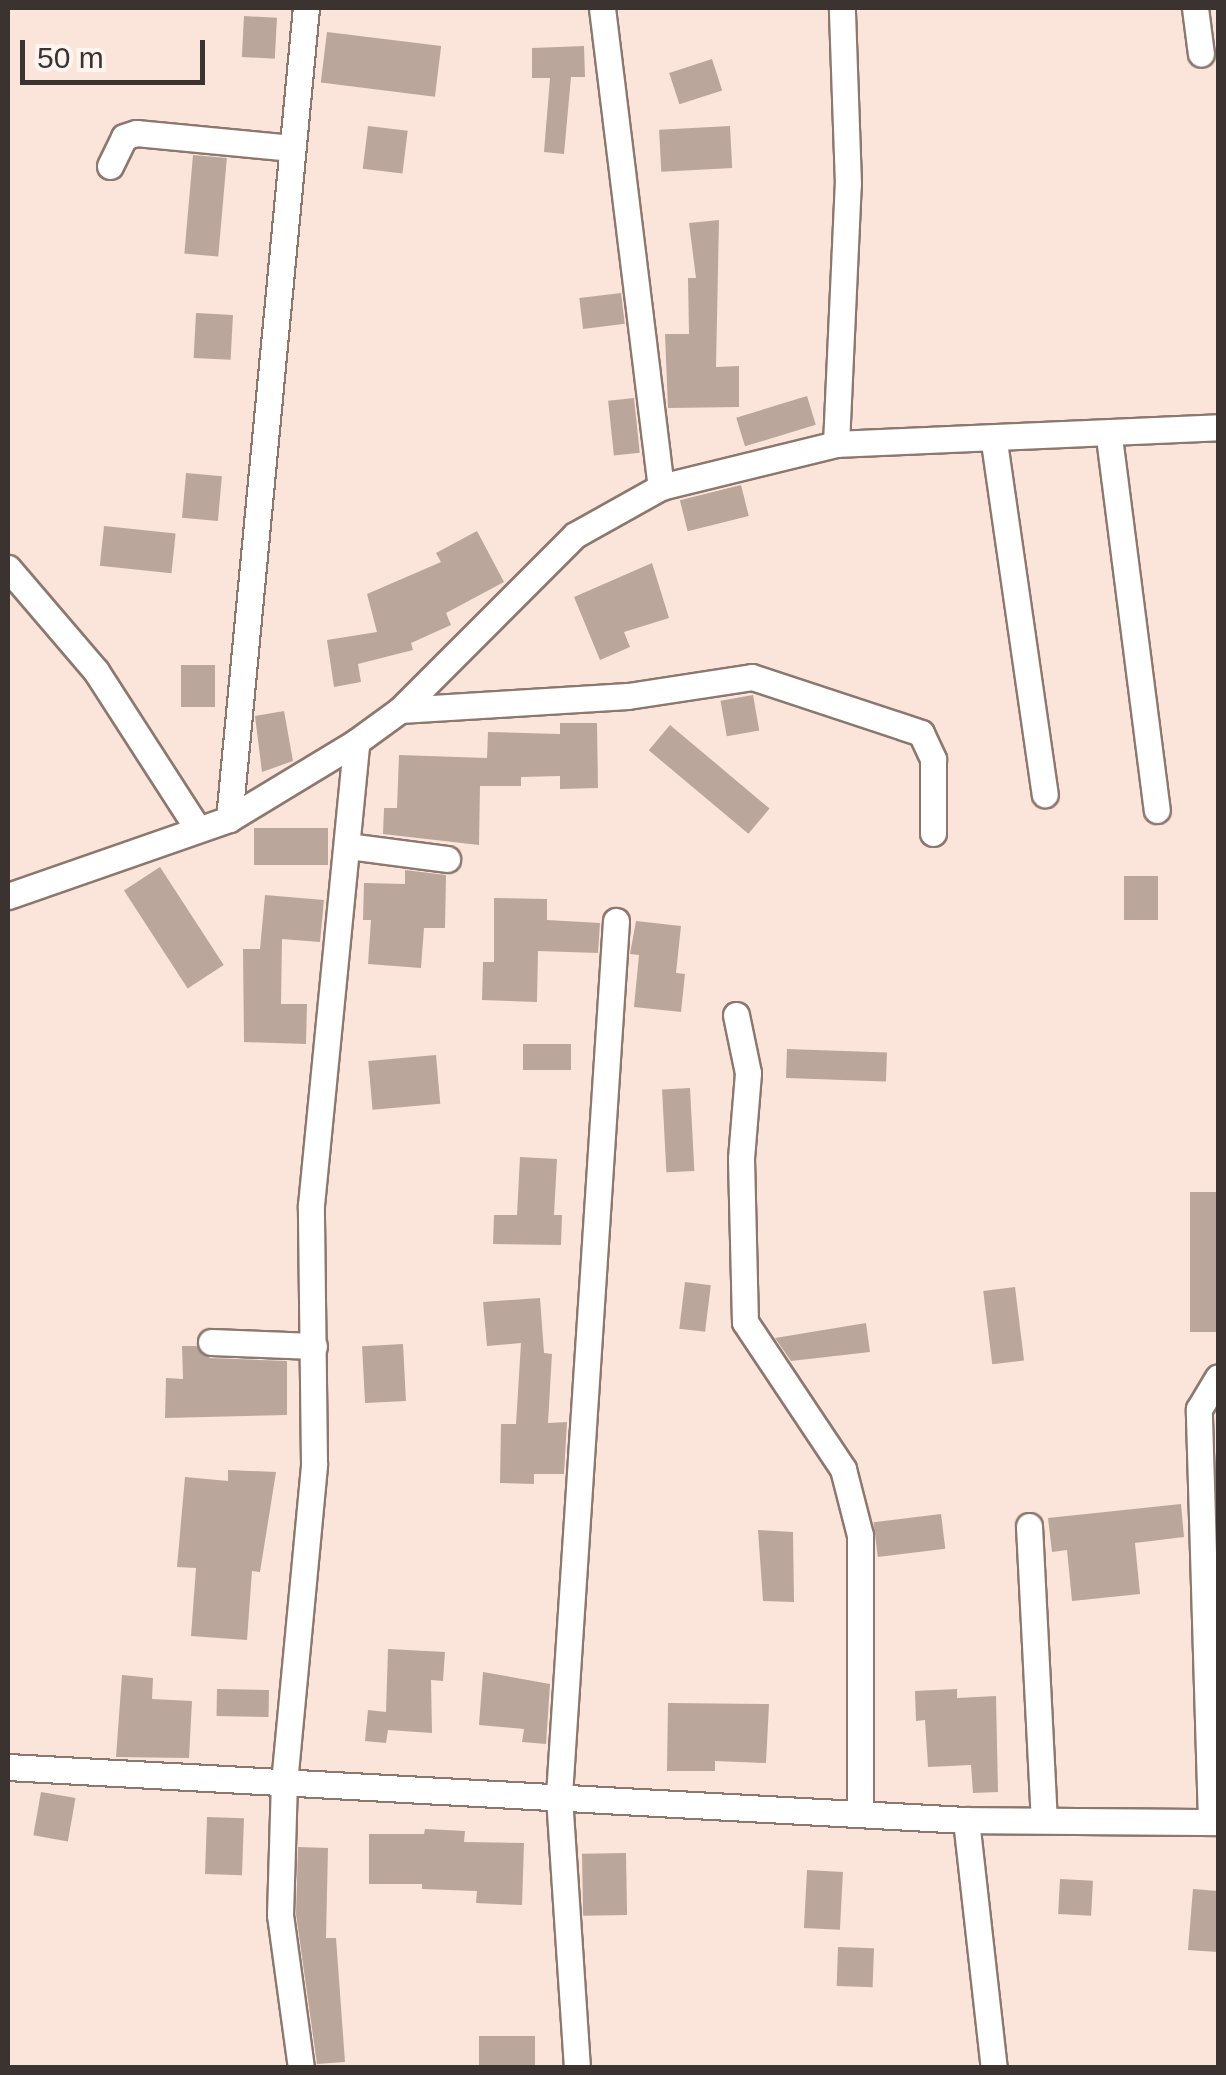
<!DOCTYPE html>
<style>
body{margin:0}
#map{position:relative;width:1226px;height:2075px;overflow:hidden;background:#fbe5da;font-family:Helvetica,sans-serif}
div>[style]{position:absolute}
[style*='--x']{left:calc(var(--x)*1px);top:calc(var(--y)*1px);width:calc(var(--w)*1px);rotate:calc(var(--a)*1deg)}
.building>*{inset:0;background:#bba69c;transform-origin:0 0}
.roads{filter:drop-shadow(2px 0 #8c786f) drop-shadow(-2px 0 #8c786f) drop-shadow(0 2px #8c786f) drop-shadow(0 -2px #8c786f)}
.minor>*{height:25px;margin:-12.5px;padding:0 12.5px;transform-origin:12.5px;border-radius:12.5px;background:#fff}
span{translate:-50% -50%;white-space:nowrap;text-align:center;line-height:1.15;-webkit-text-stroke:9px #fef5f1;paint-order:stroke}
.frame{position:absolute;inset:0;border:10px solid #3b332f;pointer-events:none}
.scale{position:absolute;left:20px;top:40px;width:185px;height:45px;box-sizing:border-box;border:5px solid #3b332f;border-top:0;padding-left:12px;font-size:30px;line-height:35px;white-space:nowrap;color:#3b332f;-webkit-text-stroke:8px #fef5f1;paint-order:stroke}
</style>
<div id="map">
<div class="building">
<i style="left:244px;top:16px;width:33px;height:41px;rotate:3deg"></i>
<i style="left:327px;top:32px;width:115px;height:51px;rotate:7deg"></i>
<i style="clip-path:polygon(584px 46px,585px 77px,571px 77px,564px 154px,544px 152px,550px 78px,532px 78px,532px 48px)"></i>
<i style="left:712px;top:59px;width:33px;height:45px;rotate:72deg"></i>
<i style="left:368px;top:126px;width:40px;height:43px;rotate:7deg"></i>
<i style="left:730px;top:126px;width:42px;height:71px;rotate:87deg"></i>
<i style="left:193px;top:155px;width:34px;height:99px;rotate:5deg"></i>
<i style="clip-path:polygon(719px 220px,716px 367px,739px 366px,739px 407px,668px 408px,665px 334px,689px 334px,688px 278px,696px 278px,689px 223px)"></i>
<i style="left:621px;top:293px;width:31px;height:42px;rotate:83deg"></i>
<i style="left:196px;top:313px;width:37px;height:45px;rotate:3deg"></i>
<i style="left:807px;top:396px;width:30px;height:74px;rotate:73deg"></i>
<i style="left:634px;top:398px;width:55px;height:26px;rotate:84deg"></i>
<i style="left:186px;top:473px;width:36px;height:45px;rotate:5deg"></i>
<i style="left:741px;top:485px;width:32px;height:63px;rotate:76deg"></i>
<i style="left:104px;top:526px;width:72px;height:40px;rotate:6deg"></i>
<i style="clip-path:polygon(477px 531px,504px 582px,446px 613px,451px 625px,411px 643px,413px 650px,358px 664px,361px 682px,334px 687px,327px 640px,377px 632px,367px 594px,441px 562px,436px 553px)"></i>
<i style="clip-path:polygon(652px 563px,669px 618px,624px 632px,630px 647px,600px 660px,574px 597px)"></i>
<i style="left:215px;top:665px;width:42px;height:34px;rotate:90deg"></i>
<i style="left:753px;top:695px;width:36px;height:33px;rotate:80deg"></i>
<i style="clip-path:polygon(284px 711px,293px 761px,262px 772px,255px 716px)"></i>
<i style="clip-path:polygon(560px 723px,597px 723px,598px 788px,560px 789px,560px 776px,521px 777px,521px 786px,480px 786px,479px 845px,383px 834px,384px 808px,397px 808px,399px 755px,487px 758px,488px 732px,560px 734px)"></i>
<i style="left:670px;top:725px;width:130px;height:33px;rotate:40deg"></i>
<i style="left:328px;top:828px;width:37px;height:74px;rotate:90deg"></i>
<i style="left:160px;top:867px;width:117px;height:43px;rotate:57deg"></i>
<i style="clip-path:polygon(405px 870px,446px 875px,445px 928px,424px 928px,421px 968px,368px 964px,371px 920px,363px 920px,364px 883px,405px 884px)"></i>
<i style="left:1124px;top:876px;width:34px;height:44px"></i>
<i style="clip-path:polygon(265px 895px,324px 900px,320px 942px,282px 939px,281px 1004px,307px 1004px,306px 1044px,244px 1042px,243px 949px,260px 949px)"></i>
<i style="clip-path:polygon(494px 898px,547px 899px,547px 920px,600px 923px,598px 953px,538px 951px,537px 1002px,482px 1000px,483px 962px,494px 962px)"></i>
<i style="clip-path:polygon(636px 921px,681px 926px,676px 973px,685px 974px,681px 1012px,634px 1007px,639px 955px,630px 954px)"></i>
<i style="left:523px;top:1044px;width:48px;height:26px"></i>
<i style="left:787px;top:1049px;width:100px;height:29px;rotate:2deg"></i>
<i style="left:436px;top:1055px;width:49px;height:68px;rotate:85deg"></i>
<i style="left:690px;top:1088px;width:83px;height:28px;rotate:87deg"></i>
<i style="clip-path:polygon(520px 1157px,557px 1159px,554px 1215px,562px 1215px,561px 1245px,493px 1244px,494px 1215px,517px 1215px)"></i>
<i style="left:1190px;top:1192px;width:28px;height:140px"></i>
<i style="left:685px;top:1282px;width:26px;height:47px;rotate:7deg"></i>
<i style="left:1015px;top:1287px;width:74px;height:32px;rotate:83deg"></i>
<i style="clip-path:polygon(540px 1298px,544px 1353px,552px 1354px,548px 1423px,567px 1422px,564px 1474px,534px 1474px,534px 1484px,500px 1483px,501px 1424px,516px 1424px,521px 1343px,487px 1346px,483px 1302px)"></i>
<i style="clip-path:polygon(866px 1323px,870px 1352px,791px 1361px,775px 1338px)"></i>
<i style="left:403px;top:1344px;width:57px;height:41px;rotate:87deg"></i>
<i style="clip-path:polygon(182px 1346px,196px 1346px,210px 1358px,287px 1361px,287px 1415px,165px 1418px,166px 1378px,183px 1379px)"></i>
<i style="clip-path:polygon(228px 1470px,276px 1472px,260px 1572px,252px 1571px,247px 1640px,191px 1636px,196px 1568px,177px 1567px,185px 1477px,228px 1481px)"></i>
<i style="clip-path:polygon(1181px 1504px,1184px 1537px,1135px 1543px,1140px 1594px,1072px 1601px,1067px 1550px,1052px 1552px,1048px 1518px)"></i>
<i style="left:941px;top:1514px;width:35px;height:68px;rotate:83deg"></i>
<i style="clip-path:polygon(758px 1530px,793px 1532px,794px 1602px,763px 1601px)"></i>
<i style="clip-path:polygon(388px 1649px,445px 1652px,443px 1681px,431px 1680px,432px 1733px,388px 1730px,386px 1743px,365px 1741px,368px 1710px,386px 1712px)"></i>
<i style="clip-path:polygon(483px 1672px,550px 1684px,546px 1744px,522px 1742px,524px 1729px,479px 1725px)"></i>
<i style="clip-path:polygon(122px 1675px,153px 1678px,152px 1699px,192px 1701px,189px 1758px,116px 1757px)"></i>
<i style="left:217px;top:1689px;width:52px;height:27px;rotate:1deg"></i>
<i style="clip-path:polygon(957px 1689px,957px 1698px,996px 1696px,998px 1792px,973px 1793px,971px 1765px,928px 1767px,925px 1720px,916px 1721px,915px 1691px)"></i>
<i style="clip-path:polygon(668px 1703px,769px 1704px,766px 1763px,715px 1761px,715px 1771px,667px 1771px)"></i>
<i style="left:41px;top:1792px;width:35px;height:44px;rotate:10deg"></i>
<i style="left:207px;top:1817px;width:37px;height:57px;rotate:2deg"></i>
<i style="clip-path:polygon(425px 1829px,465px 1831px,464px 1842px,524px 1843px,522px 1905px,476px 1903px,477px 1891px,422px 1889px,422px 1884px,369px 1884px,369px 1834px,424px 1834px)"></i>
<i style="clip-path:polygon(298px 1847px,328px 1848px,326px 1938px,336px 1938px,345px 2062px,317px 2064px,296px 1914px)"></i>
<i style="left:626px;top:1853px;width:62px;height:44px;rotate:89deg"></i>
<i style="left:807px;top:1870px;width:36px;height:58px;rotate:3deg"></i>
<i style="left:1060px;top:1879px;width:33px;height:35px;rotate:3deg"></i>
<i style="clip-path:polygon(1193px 1889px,1218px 1891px,1218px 1952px,1188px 1950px)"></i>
<i style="left:838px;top:1947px;width:36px;height:39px;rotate:2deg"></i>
<i style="left:479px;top:2036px;width:56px;height:32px"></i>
</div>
<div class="roads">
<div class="minor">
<i style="--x:602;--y:8;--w:483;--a:83"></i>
<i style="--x:1195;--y:8;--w:46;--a:82.6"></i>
<i style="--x:110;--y:166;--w:32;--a:-64"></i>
<i style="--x:124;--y:137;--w:13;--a:-18"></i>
<i style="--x:136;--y:133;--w:157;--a:5.5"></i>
<i style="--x:1109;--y:437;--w:376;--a:82.7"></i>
<i style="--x:994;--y:442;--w:356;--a:81.8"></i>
<i style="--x:836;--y:444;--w:260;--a:-87.4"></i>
<i style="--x:848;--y:184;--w:176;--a:-92"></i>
<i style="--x:8;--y:568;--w:135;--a:49.5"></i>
<i style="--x:96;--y:671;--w:188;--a:57.2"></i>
<i style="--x:400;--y:710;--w:228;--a:-3.5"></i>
<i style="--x:628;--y:696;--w:125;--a:-8.7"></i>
<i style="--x:752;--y:677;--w:178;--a:18.3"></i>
<i style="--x:921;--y:733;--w:29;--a:65"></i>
<i style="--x:933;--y:759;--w:74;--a:90"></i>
<i style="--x:229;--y:819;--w:815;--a:-84.58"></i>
<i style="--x:348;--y:846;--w:100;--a:7.5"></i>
<i style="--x:8;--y:896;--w:234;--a:-19.2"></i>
<i style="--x:229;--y:819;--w:149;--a:-31.2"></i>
<i style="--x:736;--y:1015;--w:59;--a:78.3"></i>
<i style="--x:748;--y:1073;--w:86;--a:94.7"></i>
<i style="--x:741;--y:1159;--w:163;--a:88.6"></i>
<i style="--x:745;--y:1322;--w:177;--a:56.3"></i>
<i style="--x:843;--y:1469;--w:68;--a:75.6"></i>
<i style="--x:860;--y:1535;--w:278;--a:90"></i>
<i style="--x:211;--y:1342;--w:103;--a:2.2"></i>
<i style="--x:1029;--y:1526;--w:294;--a:87.1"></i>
<i style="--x:8;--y:1767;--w:959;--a:3.17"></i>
<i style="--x:966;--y:1820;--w:252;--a:0.5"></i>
<i style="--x:966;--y:1820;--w:250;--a:83.6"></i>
<i style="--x:1211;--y:1822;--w:413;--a:-91.7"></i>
<i style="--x:1199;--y:1409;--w:37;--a:-59"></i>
<i style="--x:301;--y:2068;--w:154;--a:-97.8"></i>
<i style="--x:280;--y:1915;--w:132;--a:-88.3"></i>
<i style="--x:284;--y:1783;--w:321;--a:-84.6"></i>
<i style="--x:314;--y:1463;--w:258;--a:-90.7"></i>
<i style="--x:311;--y:1205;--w:465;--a:-84.4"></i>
<i style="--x:356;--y:742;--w:54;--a:-36"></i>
<i style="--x:400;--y:710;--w:247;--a:-45"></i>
<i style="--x:575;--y:535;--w:98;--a:-29.2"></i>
<i style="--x:661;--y:487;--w:180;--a:-13.8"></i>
<i style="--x:836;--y:444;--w:382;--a:-2.5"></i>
<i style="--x:577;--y:2068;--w:274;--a:-93.8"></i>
<i style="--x:559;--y:1795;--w:876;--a:-86.27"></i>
</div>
</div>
<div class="frame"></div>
<div class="scale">50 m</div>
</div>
